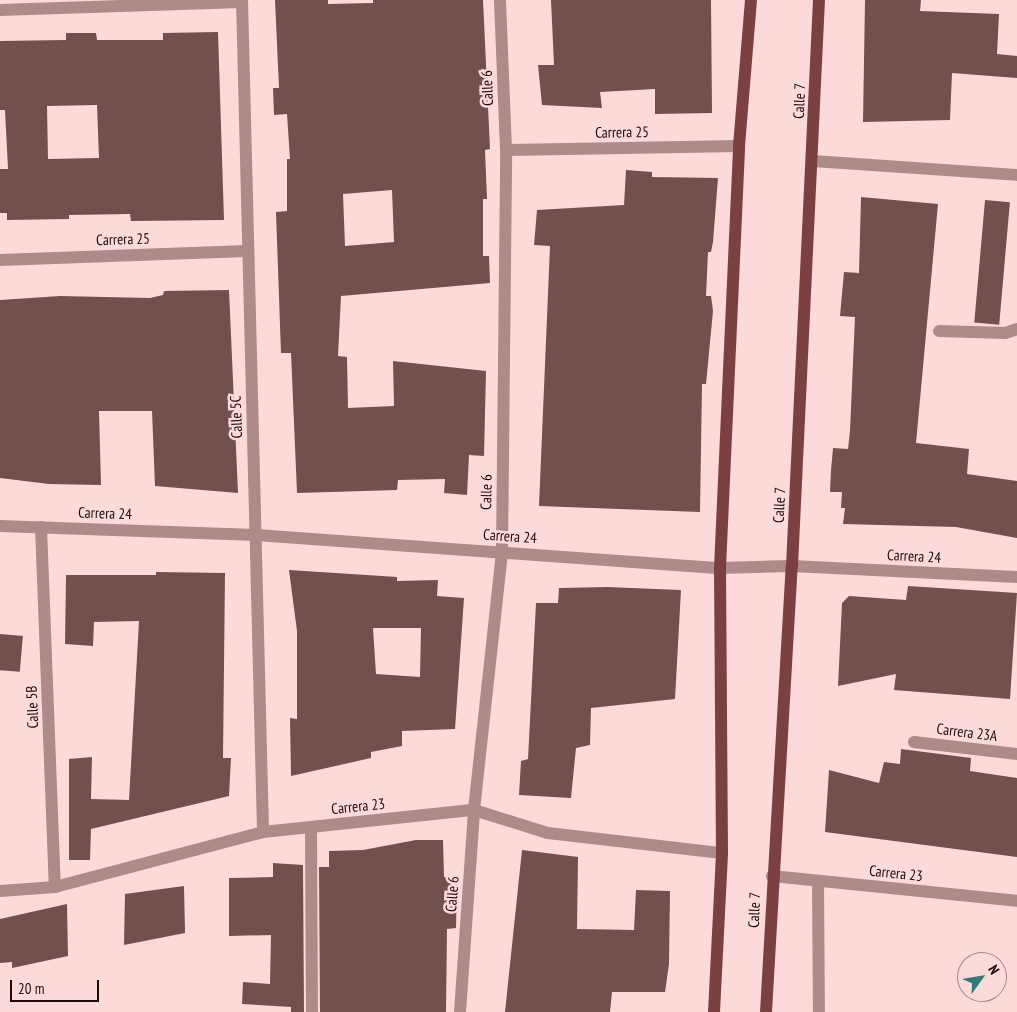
<!DOCTYPE html>
<style>
body{margin:0}
#map{position:relative;width:1017px;height:1012px;overflow:hidden;background:#fcdada;font-family:"PT Sans Narrow",sans-serif}
div>[style]{position:absolute}
[style*='--x']{left:calc(var(--x)*1px);top:calc(var(--y)*1px);width:calc(var(--w)*1px);rotate:calc(var(--a)*1deg)}
.building>*{inset:0;background:#735050;transform-origin:0 0}
.minor>*{height:12px;margin:-6px;padding:0 6px;transform-origin:6px;border-radius:6px;background:#af8a8a}
.major>*{height:12px;margin:-6px;padding:0 6px;transform-origin:6px;border-radius:6px;background:#7d4041}
span{translate:-50% -50%;white-space:nowrap;text-align:center;line-height:1.15;-webkit-text-stroke:5px #fcdada;paint-order:stroke}
.street-label{font-size:15px;color:#190c0c}
.north{position:absolute;left:957px;top:952px;width:50px;height:50px;box-sizing:border-box;background:#fcdada;border:1px solid #a18888;border-radius:50%;rotate:58deg;font-size:14px;font-weight:700;line-height:20px;text-align:center;color:#190c0c}
.north::after{content:'';display:block;margin:auto;width:18px;height:22px;background:#307a7d;clip-path:polygon(50% 0,100% 100%,50% 72%,0 100%)}
.scale{position:absolute;left:10px;top:980px;width:89px;height:22px;box-sizing:border-box;border:2px solid #190c0c;border-top:0;padding-left:6px;font-size:15px;line-height:18px;white-space:nowrap;color:#190c0c;-webkit-text-stroke:4px #fcdada;paint-order:stroke}
</style>
<div id="map">
<div class="building">
<i style="clip-path:polygon(evenodd,275px 0,328px 0,328px 4px,373px 3px,373px 0,483px 0,490px 149px,485px 150px,487px 199px,483px 199px,483px 256px,489px 256px,490px 283px,341px 296px,338px 356px,347px 357px,348px 408px,394px 406px,393px 361px,486px 371px,484px 456px,469px 455px,467px 495px,444px 493px,445px 479px,398px 480px,397px 490px,297px 493px,291px 353px,281px 353px,276px 212px,287px 211px,287px 159px,290px 159px,287px 114px,274px 115px,273px 88px,279px 88px,275px 0,392px 190px,394px 242px,345px 246px,343px 194px,392px 190px)"></i>
<i style="clip-path:polygon(551px 0,711px 0,712px 113px,655px 114px,655px 89px,600px 92px,602px 108px,542px 105px,538px 65px,554px 65px)"></i>
<i style="clip-path:polygon(865px 0,921px 0,920px 11px,999px 14px,997px 54px,1017px 56px,1017px 78px,952px 73px,950px 120px,863px 122px)"></i>
<i style="clip-path:polygon(evenodd,218px 32px,224px 220px,131px 221px,130px 214px,69px 215px,69px 219px,7px 220px,7px 213px,0 213px,0 169px,8px 169px,5px 110px,0 110px,0 41px,66px 40px,66px 33px,96px 33px,97px 40px,163px 40px,163px 33px,218px 32px,97px 105px,99px 158px,48px 159px,47px 106px,97px 105px)"></i>
<i style="clip-path:polygon(626px 170px,652px 172px,652px 177px,718px 178px,713px 242px,711px 252px,708px 252px,706px 296px,711px 296px,713px 311px,706px 384px,702px 384px,700px 512px,539px 506px,550px 246px,534px 245px,537px 210px,624px 205px)"></i>
<i style="clip-path:polygon(861px 197px,938px 204px,916px 443px,969px 449px,967px 474px,1017px 481px,1017px 538px,956px 527px,843px 524px,845px 508px,841px 508px,842px 492px,830px 492px,831px 470px,833px 448px,848px 449px,850px 431px,855px 317px,840px 316px,844px 272px,859px 273px)"></i>
<i style="left:985px;top:200px;width:25px;height:123px;rotate:5deg"></i>
<i style="clip-path:polygon(229px 290px,238px 493px,155px 486px,152px 411px,99px 411px,101px 485px,49px 484px,0 478px,0 300px,60px 296px,150px 298px,163px 295px,164px 291px)"></i>
<i style="clip-path:polygon(evenodd,289px 570px,397px 577px,397px 581px,438px 580px,437px 596px,464px 598px,455px 729px,402px 731px,402px 746px,371px 752px,371px 758px,291px 776px,290px 718px,297px 719px,297px 631px,289px 570px,373px 628px,421px 628px,420px 677px,376px 674px,373px 628px)"></i>
<i style="clip-path:polygon(156px 572px,225px 573px,223px 758px,231px 758px,229px 796px,91px 829px,90px 860px,69px 860px,69px 759px,92px 757px,91px 799px,129px 800px,139px 621px,94px 622px,93px 646px,65px 644px,66px 575px,156px 575px)"></i>
<i style="clip-path:polygon(908px 586px,1017px 593px,1010px 699px,894px 690px,896px 674px,838px 686px,842px 603px,849px 596px,906px 600px)"></i>
<i style="clip-path:polygon(607px 587px,681px 590px,675px 699px,591px 708px,590px 745px,576px 748px,571px 798px,519px 795px,521px 761px,528px 759px,536px 603px,558px 603px,559px 588px)"></i>
<i style="left:0;top:634px;width:23px;height:36px;rotate:5deg"></i>
<i style="clip-path:polygon(901px 749px,971px 758px,970px 771px,1017px 778px,1017px 857px,825px 832px,829px 770px,879px 783px,884px 762px,900px 764px)"></i>
<i style="clip-path:polygon(416px 840px,443px 840px,444px 877px,457px 878px,456px 928px,447px 929px,446px 1012px,320px 1012px,319px 867px,329px 867px,329px 851px,363px 850px)"></i>
<i style="clip-path:polygon(522px 850px,578px 857px,577px 929px,634px 930px,636px 890px,670px 891px,669px 964px,665px 992px,612px 992px,610px 1012px,505px 1012px)"></i>
<i style="clip-path:polygon(273px 863px,303px 865px,304px 1012px,291px 1012px,291px 1007px,242px 1004px,243px 982px,270px 984px,271px 935px,229px 936px,229px 878px,273px 877px)"></i>
<i style="clip-path:polygon(184px 886px,185px 933px,124px 945px,125px 894px)"></i>
<i style="clip-path:polygon(67px 904px,68px 956px,12px 968px,12px 962px,0 963px,0 919px)"></i>
</div>
<div class="minor">
<i style="--x:242;--y:0;--w:832;--a:88.55"></i>
<i style="--x:0;--y:10;--w:242;--a:-1.9"></i>
<i style="--x:506;--y:150;--w:233;--a:-1"></i>
<i style="--x:813;--y:161;--w:204;--a:3.9"></i>
<i style="--x:0;--y:260;--w:247;--a:-2.1"></i>
<i style="--x:939;--y:331;--w:66;--a:1.7"></i>
<i style="--x:1005;--y:333;--w:13;--a:-18"></i>
<i style="--x:0;--y:526;--w:256;--a:2"></i>
<i style="--x:256;--y:535;--w:465;--a:4.1"></i>
<i style="--x:720;--y:568;--w:72;--a:-1.6"></i>
<i style="--x:792;--y:566;--w:225;--a:2.8"></i>
<i style="--x:41;--y:527;--w:360;--a:87.8"></i>
<i style="--x:914;--y:742;--w:104;--a:6.6"></i>
<i style="--x:311;--y:827;--w:185;--a:89.7"></i>
<i style="--x:772;--y:876;--w:246;--a:5.8"></i>
<i style="--x:818;--y:881;--w:131;--a:89.6"></i>
<i style="--x:0;--y:891;--w:55;--a:-4.2"></i>
<i style="--x:55;--y:887;--w:215;--a:-14.8"></i>
<i style="--x:263;--y:832;--w:212;--a:-6"></i>
<i style="--x:474;--y:810;--w:77;--a:17.3"></i>
<i style="--x:548;--y:833;--w:175;--a:6.6"></i>
<i style="--x:460;--y:1012;--w:202;--a:-86"></i>
<i style="--x:474;--y:810;--w:260;--a:-83.8"></i>
<i style="--x:502;--y:552;--w:402;--a:-89.4"></i>
<i style="--x:506;--y:150;--w:150;--a:-92.3"></i>
</div>
<div class="major">
<i style="--x:714;--y:1012;--w:159;--a:-87.1"></i>
<i style="--x:722;--y:853;--w:285;--a:-90.4"></i>
<i style="--x:720;--y:568;--w:422;--a:-87.4"></i>
<i style="--x:739;--y:146;--w:146;--a:-85.3"></i>
<i style="--x:766;--y:1012;--w:447;--a:-86.7"></i>
<i style="--x:792;--y:566;--w:567;--a:-87.27"></i>
</div>
<div class="street-label">
<span style="left:487px;top:88px;rotate:-92deg">Calle 6</span>
<span style="left:799px;top:101px;rotate:-88deg">Calle 7</span>
<span style="left:622px;top:132px;rotate:-1deg">Carrera 25</span>
<span style="left:123px;top:239px;rotate:-2deg">Carrera 25</span>
<span style="left:236px;top:417px;rotate:-92deg">Calle 5C</span>
<span style="left:486px;top:492px;rotate:-89deg">Calle 6</span>
<span style="left:779px;top:505px;rotate:-87deg">Calle 7</span>
<span style="left:105px;top:513px;rotate:2deg">Carrera 24</span>
<span style="left:510px;top:536px;rotate:4deg">Carrera 24</span>
<span style="left:914px;top:556px;rotate:3deg">Carrera 24</span>
<span style="left:32px;top:707px;rotate:-92deg">Calle 5B</span>
<span style="left:967px;top:732px;rotate:7deg">Carrera 23A</span>
<span style="left:358px;top:806px;rotate:-6deg">Carrera 23</span>
<span style="left:896px;top:873px;rotate:6deg">Carrera 23</span>
<span style="left:452px;top:894px;rotate:-86deg">Calle 6</span>
<span style="left:754px;top:910px;rotate:-88deg">Calle 7</span>
</div>
<div class="north">N</div>
<div class="scale">20 m</div>
</div>
